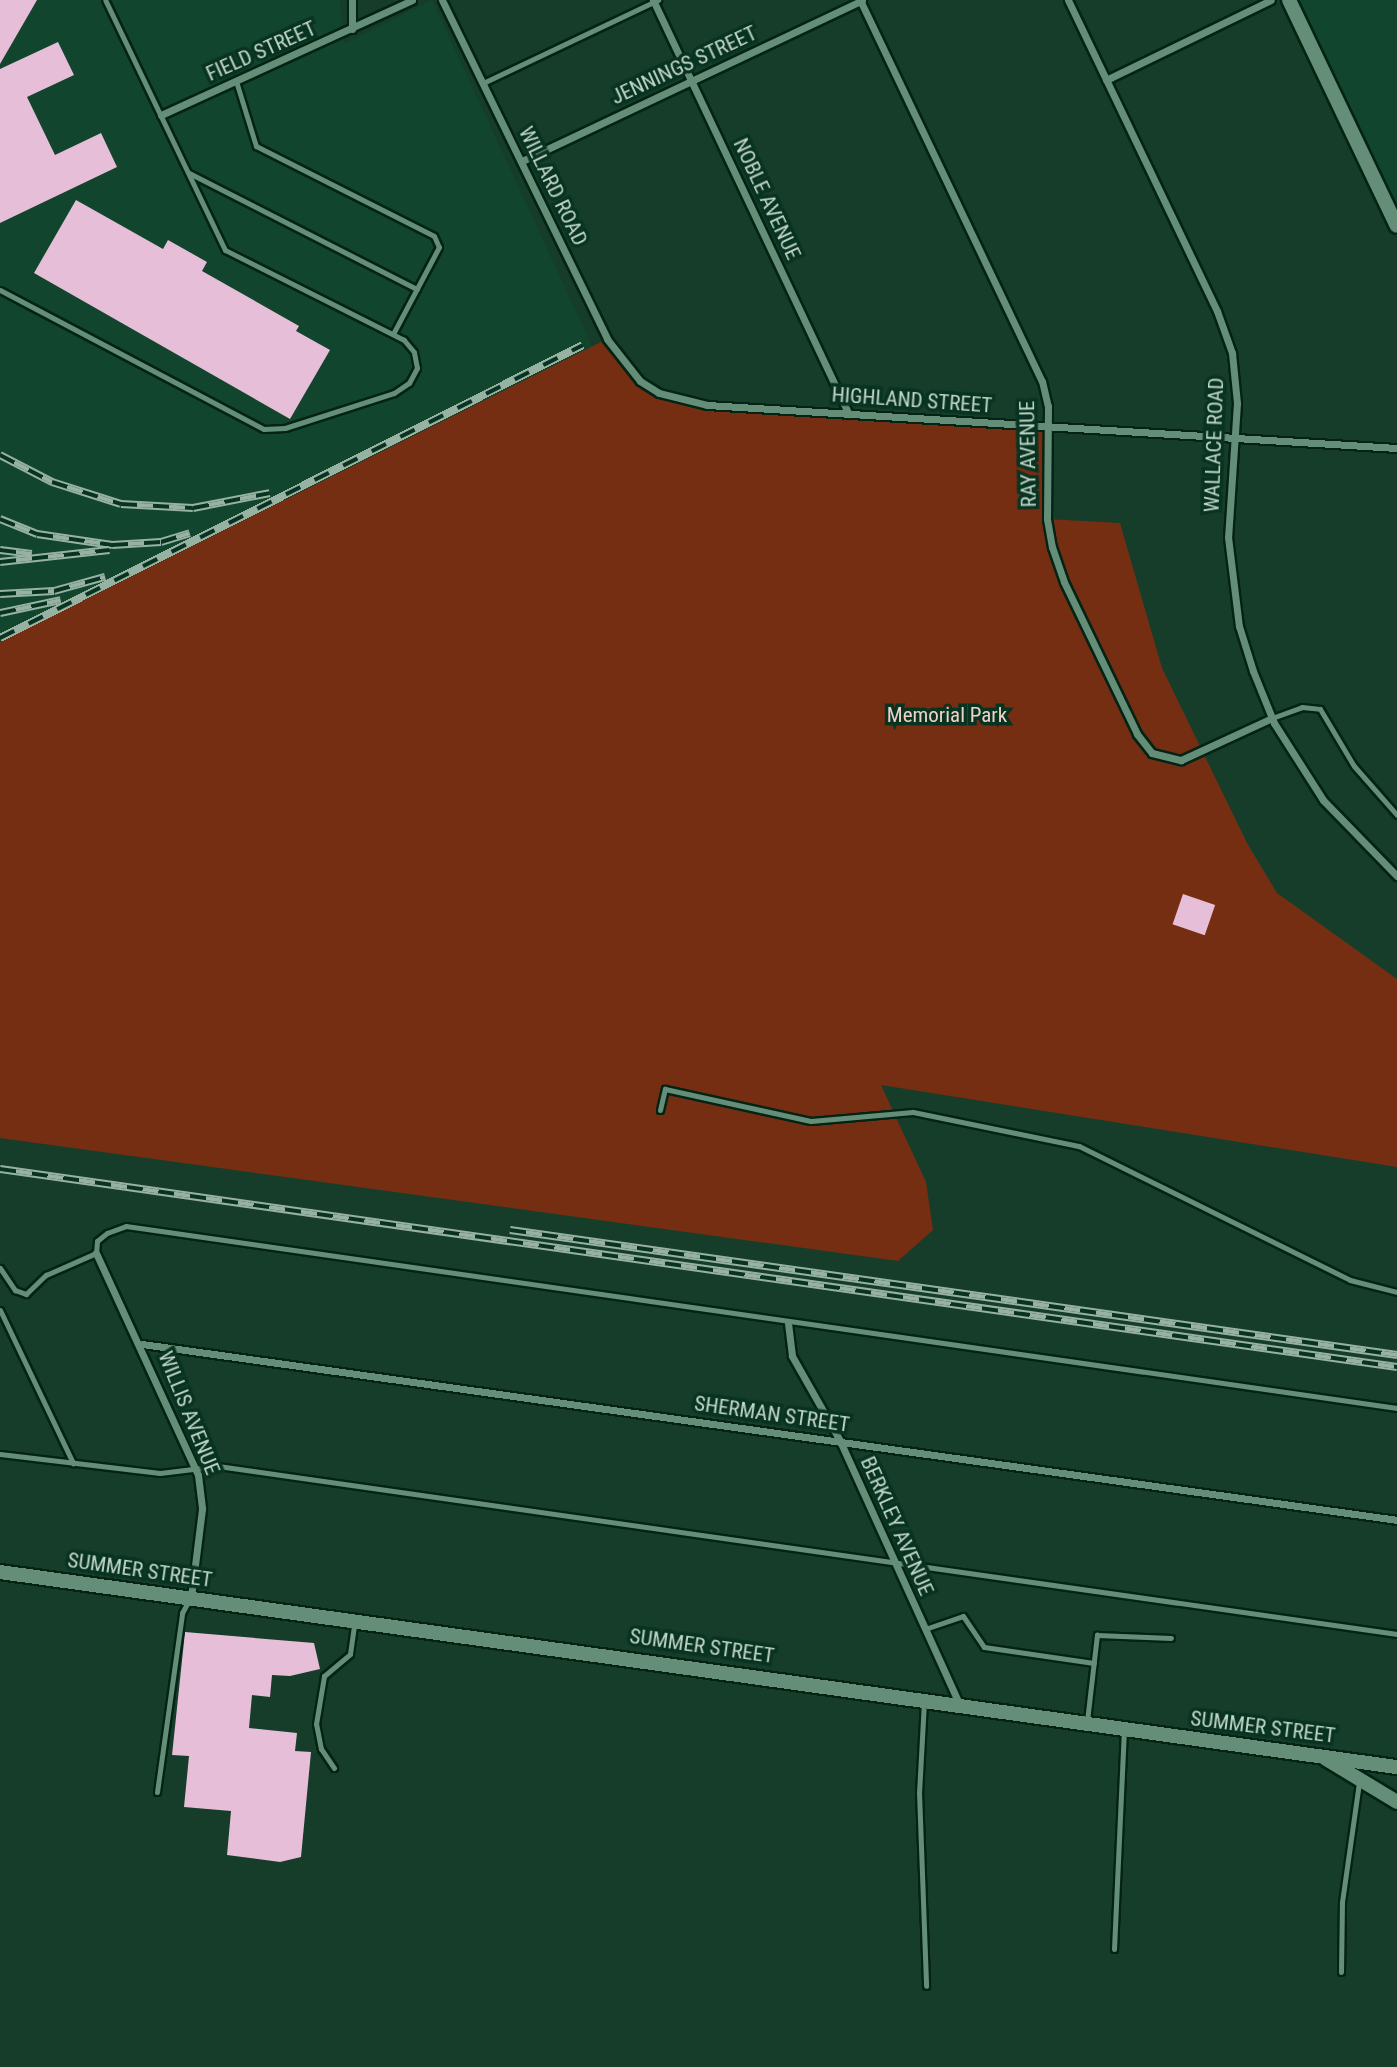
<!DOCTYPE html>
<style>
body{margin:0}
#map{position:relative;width:1397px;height:2067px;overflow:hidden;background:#153d2a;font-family:"Roboto Condensed",sans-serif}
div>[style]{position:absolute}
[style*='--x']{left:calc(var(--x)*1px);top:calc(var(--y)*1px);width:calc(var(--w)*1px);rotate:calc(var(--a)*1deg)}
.built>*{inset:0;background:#12452e}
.green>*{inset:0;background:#752e12}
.building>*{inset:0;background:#e6bed7;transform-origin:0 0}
.roads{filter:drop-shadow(2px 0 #042315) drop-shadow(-2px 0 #042315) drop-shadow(0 2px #042315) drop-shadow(0 -2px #042315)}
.lane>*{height:5px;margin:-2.5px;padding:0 2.5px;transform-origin:2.5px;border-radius:2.5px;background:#648e77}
.street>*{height:7px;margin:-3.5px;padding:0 3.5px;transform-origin:3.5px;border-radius:3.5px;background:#648e77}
.secondary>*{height:14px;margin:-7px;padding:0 7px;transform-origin:7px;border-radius:7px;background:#648e77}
.rail>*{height:8px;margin-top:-4px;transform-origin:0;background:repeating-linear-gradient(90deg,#083321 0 16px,#97b1a3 0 32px);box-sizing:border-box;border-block:2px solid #97b1a3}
span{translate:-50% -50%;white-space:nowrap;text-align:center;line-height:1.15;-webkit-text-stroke:7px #083321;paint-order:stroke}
.street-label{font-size:21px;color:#c2d7cb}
.park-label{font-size:21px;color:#eed2c8}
</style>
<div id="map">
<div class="built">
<i style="clip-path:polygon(0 0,340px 0,344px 44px,432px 0,592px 346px,0 642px)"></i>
<i style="clip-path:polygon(1293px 0,1397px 0,1397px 218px)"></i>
</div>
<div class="green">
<i style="clip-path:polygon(607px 339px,640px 381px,680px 400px,1048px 426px,1047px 519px,1120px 523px,1162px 668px,1247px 843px,1277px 893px,1397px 979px,1397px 1167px,881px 1085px,926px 1182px,933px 1230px,898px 1261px,0 1138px,0 642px)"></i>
</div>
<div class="building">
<i style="clip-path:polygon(0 0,37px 0,0 64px)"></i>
<i style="clip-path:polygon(58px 42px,74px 75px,27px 97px,55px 155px,101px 133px,117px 167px,0 223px,0 69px)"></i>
<i style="clip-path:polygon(76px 200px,163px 249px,168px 240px,207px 262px,202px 271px,299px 326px,296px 331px,330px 350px,290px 419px,34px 273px)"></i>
<i style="left:1183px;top:894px;width:34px;height:32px;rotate:19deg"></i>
<i style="clip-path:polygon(185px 1632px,314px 1643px,320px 1669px,290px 1676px,272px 1675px,270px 1697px,252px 1695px,249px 1728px,297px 1733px,295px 1751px,311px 1752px,301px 1857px,280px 1862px,227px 1855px,231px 1811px,184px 1807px,189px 1756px,172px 1755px)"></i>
</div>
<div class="roads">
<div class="lane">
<i style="--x:236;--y:81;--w:68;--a:72.9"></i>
<i style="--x:256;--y:146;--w:199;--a:26.8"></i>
<i style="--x:434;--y:236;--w:12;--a:66"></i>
<i style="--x:439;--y:247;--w:98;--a:117.9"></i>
<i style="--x:483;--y:83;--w:194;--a:-25.4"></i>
<i style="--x:189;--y:173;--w:256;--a:27"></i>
<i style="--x:0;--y:290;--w:298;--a:27.8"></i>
<i style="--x:264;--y:429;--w:21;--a:-3"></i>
<i style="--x:285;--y:428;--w:114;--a:-17.8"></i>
<i style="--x:394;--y:393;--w:18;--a:-34"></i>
<i style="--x:409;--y:383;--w:17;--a:-62"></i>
<i style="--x:417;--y:368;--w:16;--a:-101"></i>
<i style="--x:414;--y:352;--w:16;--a:-130"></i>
<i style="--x:404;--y:340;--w:200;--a:-153.3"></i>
<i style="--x:225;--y:250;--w:277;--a:-115.6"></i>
<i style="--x:1272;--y:718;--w:32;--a:-20"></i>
<i style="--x:1302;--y:707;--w:18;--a:6"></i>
<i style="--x:1320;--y:709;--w:66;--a:59.2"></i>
<i style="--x:1354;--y:766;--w:65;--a:48.7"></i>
<i style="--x:660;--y:1110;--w:22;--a:-77"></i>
<i style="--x:665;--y:1089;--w:149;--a:12.4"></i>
<i style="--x:811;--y:1121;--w:102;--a:-5"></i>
<i style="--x:913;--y:1112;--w:169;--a:11.6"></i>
<i style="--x:1079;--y:1146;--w:302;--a:26.3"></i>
<i style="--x:1350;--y:1280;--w:49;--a:14.3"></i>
<i style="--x:0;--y:1268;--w:27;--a:56"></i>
<i style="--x:15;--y:1290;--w:12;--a:20"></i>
<i style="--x:26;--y:1294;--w:28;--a:-44"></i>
<i style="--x:46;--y:1275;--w:55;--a:-23.7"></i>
<i style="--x:96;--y:1253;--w:12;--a:-85"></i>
<i style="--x:97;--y:1241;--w:13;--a:-39"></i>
<i style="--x:107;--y:1233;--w:20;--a:-20"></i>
<i style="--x:126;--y:1226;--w:1284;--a:8.15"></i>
<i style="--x:0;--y:1310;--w:170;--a:64.5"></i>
<i style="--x:0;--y:1454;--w:161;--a:6.8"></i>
<i style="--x:160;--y:1473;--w:58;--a:-6.9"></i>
<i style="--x:218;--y:1466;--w:1191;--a:8.11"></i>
<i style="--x:925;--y:1629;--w:40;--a:-18.9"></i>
<i style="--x:963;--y:1616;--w:37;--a:56"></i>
<i style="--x:984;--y:1647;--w:111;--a:8.3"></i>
<i style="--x:924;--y:1701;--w:91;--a:93.1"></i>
<i style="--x:919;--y:1792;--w:194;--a:87.9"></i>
<i style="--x:1087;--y:1721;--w:87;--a:-83.4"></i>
<i style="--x:1097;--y:1635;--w:74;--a:2.3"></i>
<i style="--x:334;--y:1768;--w:23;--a:-124"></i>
<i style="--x:321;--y:1749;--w:25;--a:-101"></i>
<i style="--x:316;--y:1724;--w:49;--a:-80.5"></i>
<i style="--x:324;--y:1676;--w:34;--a:-40"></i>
<i style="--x:350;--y:1654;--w:30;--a:-82"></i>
<i style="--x:157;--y:1792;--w:181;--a:-82"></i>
<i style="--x:182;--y:1613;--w:15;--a:-62"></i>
<i style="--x:1114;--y:1949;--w:219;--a:-87.4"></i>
<i style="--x:1341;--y:1972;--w:70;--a:-89.2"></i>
<i style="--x:1342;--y:1902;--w:120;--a:-81.9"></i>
</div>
<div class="street">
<i style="--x:442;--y:0;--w:377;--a:64"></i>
<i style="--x:607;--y:339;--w:53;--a:51.8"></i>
<i style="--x:640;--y:381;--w:22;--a:32"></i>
<i style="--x:659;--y:393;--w:49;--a:14"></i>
<i style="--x:707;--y:405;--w:691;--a:3.57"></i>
<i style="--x:653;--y:0;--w:458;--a:64.7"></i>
<i style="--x:860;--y:0;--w:422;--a:64.5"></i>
<i style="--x:1042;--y:381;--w:26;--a:77"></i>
<i style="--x:1048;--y:406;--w:113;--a:90.5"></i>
<i style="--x:1047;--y:519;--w:28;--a:80"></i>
<i style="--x:1052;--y:547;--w:37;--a:71"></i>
<i style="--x:1064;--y:582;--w:169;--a:64.3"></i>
<i style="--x:1137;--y:734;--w:24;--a:52"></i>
<i style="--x:1152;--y:753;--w:30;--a:14"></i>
<i style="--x:1181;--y:760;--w:100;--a:-24.8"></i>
<i style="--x:1068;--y:0;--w:345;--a:64.4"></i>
<i style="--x:1217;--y:311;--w:45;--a:70.3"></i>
<i style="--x:1232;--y:353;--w:50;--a:84.3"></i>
<i style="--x:1237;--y:403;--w:134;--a:93.8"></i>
<i style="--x:1228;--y:537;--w:90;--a:83"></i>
<i style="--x:1239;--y:626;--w:47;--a:72.7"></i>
<i style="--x:1253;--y:671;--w:56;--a:68"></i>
<i style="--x:1274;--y:723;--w:91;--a:57.5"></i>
<i style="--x:1323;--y:800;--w:106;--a:45.8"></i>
<i style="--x:352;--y:29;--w:29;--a:-90"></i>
<i style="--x:1106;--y:80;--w:183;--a:-25.9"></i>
<i style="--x:161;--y:115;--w:276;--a:-24.6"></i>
<i style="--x:522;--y:161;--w:376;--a:-25.3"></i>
<i style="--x:96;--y:1253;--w:244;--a:65.3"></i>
<i style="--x:198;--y:1475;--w:34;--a:83"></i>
<i style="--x:202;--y:1509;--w:89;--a:97.1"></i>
<i style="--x:788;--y:1323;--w:33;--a:83"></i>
<i style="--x:792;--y:1356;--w:98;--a:60.5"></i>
<i style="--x:840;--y:1441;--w:291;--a:65.6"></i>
<i style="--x:142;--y:1344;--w:1267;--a:7.98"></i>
</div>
<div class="secondary">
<i style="--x:1289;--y:0;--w:250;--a:64.5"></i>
<i style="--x:0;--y:1572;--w:1411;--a:7.95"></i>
<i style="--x:1326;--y:1759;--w:83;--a:31.2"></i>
</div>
</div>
<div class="rail">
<i style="--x:0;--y:455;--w:59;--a:27.4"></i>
<i style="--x:52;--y:482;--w:72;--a:17.7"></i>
<i style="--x:121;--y:504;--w:72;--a:3.2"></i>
<i style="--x:193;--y:508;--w:78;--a:-11"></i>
<i style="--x:0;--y:519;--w:40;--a:22"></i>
<i style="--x:37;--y:534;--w:76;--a:8.3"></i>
<i style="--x:112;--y:545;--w:49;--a:-3.5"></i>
<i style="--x:161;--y:542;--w:30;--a:-17"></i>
<i style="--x:0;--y:550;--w:32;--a:7"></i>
<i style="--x:0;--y:562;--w:110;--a:-6.3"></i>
<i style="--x:0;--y:594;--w:54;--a:-3.2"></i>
<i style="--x:54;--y:591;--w:53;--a:-15.4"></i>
<i style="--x:0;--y:613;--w:62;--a:-12"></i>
<i style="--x:0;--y:638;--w:652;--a:-26.68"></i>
<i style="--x:0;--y:1169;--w:1411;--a:8.07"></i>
<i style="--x:510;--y:1230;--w:896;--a:8.02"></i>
</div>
<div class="street-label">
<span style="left:261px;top:51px;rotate:-24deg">FIELD STREET</span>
<span style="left:684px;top:65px;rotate:-25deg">JENNINGS STREET</span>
<span style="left:553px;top:186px;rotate:64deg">WILLARD ROAD</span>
<span style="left:767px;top:199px;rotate:65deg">NOBLE AVENUE</span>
<span style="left:912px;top:400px;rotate:4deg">HIGHLAND STREET</span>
<span style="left:1214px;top:445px;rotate:-88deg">WALLACE ROAD</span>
<span style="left:1028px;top:454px;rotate:-91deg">RAY AVENUE</span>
<span style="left:189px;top:1413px;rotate:68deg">WILLIS AVENUE</span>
<span style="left:772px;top:1414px;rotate:8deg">SHERMAN STREET</span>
<span style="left:897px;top:1526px;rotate:66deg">BERKLEY AVENUE</span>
<span style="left:140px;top:1570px;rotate:8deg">SUMMER STREET</span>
<span style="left:702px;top:1646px;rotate:8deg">SUMMER STREET</span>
<span style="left:1263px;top:1727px;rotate:7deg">SUMMER STREET</span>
</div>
<div class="park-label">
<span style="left:947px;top:715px">Memorial Park</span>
</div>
</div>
